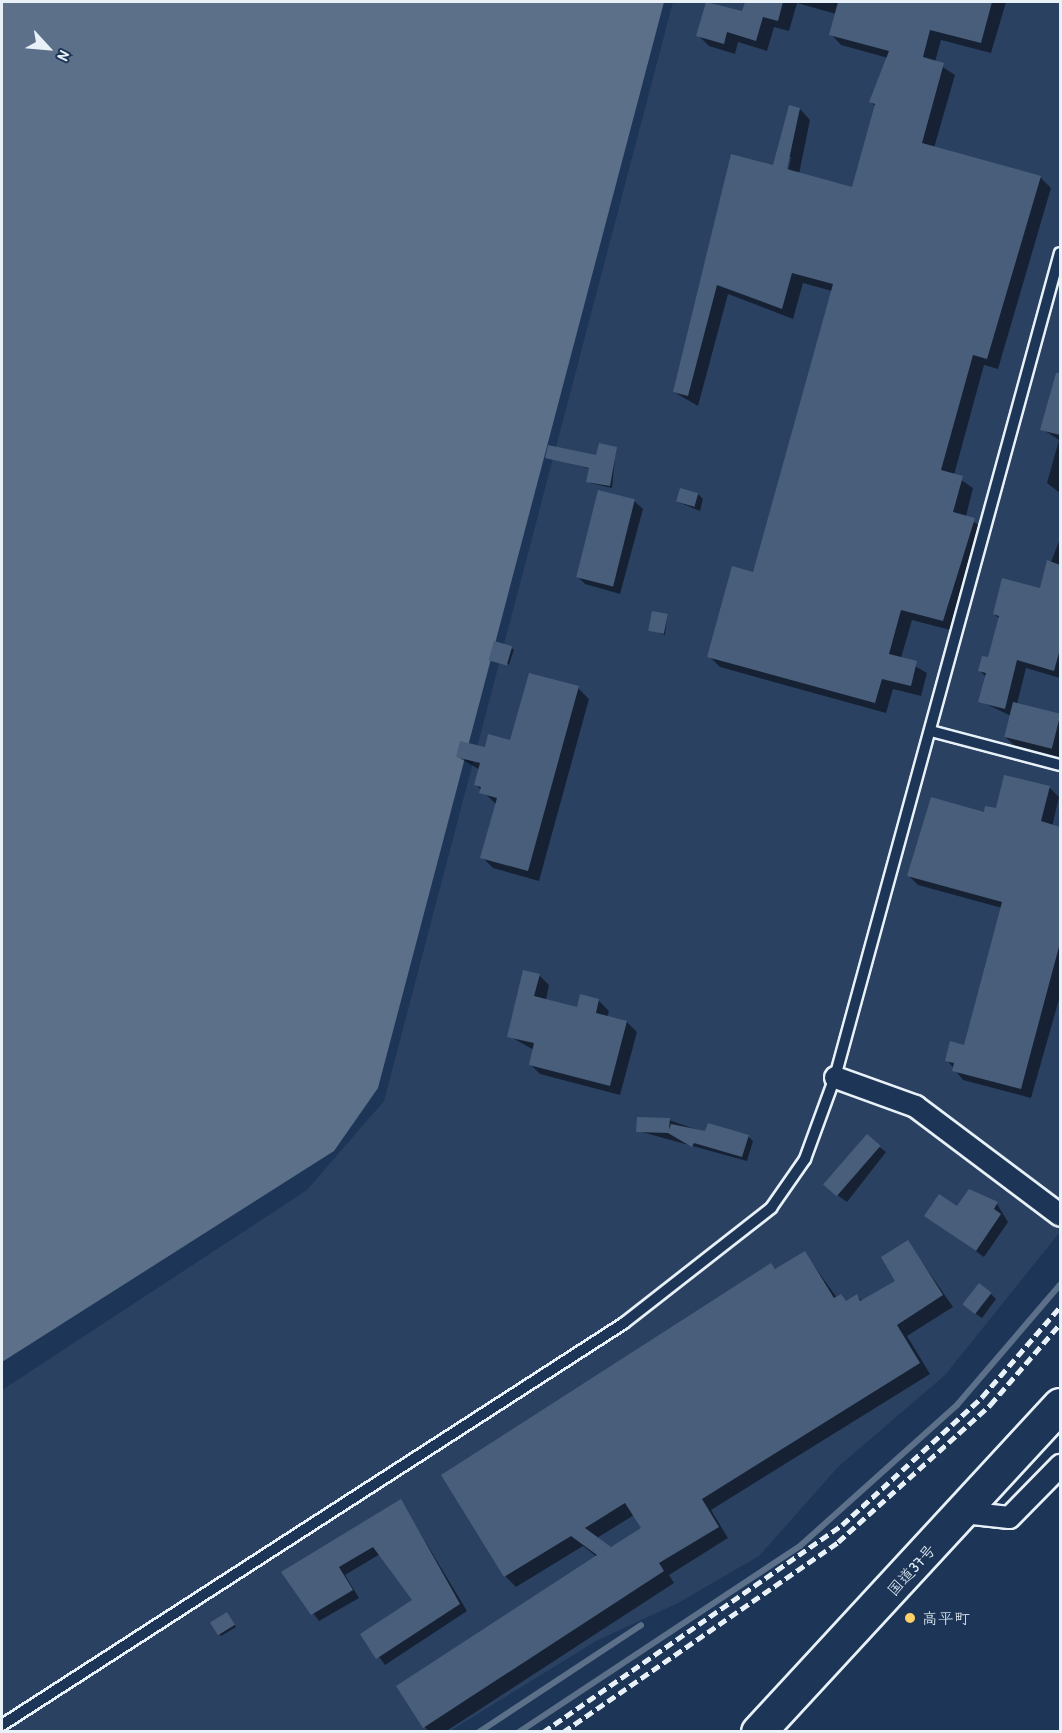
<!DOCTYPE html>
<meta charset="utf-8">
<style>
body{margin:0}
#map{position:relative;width:1062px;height:1733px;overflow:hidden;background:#1d3557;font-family:"Patrick Hand","Klee One",sans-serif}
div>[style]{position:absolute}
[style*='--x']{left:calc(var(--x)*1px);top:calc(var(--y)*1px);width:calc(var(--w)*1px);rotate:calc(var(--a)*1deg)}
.built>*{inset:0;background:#2a4162}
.water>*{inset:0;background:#5d7089}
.shadow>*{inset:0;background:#0007;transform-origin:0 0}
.stream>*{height:6px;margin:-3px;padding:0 3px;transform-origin:3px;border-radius:3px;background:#5d7089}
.building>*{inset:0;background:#495e7a;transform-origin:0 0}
.roads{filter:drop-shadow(2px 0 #e8f1f8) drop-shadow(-2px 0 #e8f1f8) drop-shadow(0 2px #e8f1f8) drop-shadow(0 -2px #e8f1f8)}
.lane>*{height:10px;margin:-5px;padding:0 5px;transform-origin:5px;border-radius:5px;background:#1d3557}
.street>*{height:21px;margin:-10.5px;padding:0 10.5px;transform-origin:10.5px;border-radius:10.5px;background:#1d3557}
.highway>*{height:33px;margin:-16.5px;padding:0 16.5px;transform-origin:16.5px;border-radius:16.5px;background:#1d3557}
.rail>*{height:4.5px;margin-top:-2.25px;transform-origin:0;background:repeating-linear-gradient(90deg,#e8f1f8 0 9px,transparent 0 13.5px)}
.dots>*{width:16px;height:16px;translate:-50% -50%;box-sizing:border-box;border:3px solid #1d3557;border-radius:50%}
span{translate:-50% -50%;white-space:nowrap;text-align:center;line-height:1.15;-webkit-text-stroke:5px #1d3557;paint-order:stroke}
.street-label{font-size:16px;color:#e8f1f8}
.poi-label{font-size:16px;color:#e8f1f8}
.left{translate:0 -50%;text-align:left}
.frame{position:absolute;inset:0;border:3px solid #e8f1f8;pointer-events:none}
.north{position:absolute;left:18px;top:18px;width:60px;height:60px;-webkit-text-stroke:4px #1d3557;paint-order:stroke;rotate:116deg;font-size:16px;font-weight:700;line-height:24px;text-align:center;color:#e8f1f8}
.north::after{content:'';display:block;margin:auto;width:21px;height:27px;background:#e8f1f8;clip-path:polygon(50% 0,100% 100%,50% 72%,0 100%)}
</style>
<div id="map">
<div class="built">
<i style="clip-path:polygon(673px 2px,1060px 2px,1060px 1232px,945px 1375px,839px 1466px,759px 1556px,678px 1603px,596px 1641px,450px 1731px,2px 1732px,2px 1390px,307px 1190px,384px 1101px)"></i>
</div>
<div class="water">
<i style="clip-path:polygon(2px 2px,664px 2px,378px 1088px,334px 1151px,2px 1362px)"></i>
</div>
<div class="shadow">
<i style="clip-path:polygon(evenodd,747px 2px,1006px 2px,991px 53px,941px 40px,935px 62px,955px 75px,934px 148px,1040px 177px,1051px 188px,998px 369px,984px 365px,954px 475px,973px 488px,966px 516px,985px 530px,954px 631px,912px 620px,901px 658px,927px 673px,921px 696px,893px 689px,886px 713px,720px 667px,709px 656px,754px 573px,832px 291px,803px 283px,793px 319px,728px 294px,698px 406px,674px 392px,732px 156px,774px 167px,800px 109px,810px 120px,799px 174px,853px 189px,876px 107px,871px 102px,888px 58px,841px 45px,831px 34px,836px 14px,797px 3px,789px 31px,774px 27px,767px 51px,738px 42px,735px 54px,709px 46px,698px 35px,743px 13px,747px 2px,789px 157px,791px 157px,787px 177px,787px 164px,789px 157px)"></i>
<i style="clip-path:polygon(1049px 401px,1060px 404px,1060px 493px,1047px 483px,1059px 440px,1042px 429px)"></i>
<i style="clip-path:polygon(616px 448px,612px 488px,590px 483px,590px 469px,547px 457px,597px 457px)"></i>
<i style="clip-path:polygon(698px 494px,703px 499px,700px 511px,678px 502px)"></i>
<i style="clip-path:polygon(634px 501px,643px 509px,620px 594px,585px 584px,577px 576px)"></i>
<i style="clip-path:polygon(1060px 539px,1060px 678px,1026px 668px,1017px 704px,1060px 716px,1060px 757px,1014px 745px,1005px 737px,1011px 716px,980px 701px,986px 677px,980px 671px,989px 659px,1000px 619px,994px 614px,1040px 590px)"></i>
<i style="clip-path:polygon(667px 616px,665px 635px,649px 629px)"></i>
<i style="left:495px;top:643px;width:20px;height:16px;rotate:18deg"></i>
<i style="clip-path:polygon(578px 688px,589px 699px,539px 881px,493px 868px,482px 857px,497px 805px,476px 785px,480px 770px,458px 757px,511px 742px)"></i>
<i style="clip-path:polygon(1049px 787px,1059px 797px,1052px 827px,1060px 831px,1060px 996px,1031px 1098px,963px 1080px,947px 1060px,965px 1047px,1002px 908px,918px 885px,908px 875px,985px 814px)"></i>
<i style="clip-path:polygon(539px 975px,549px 985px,546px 1000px,578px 1008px,581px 996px,599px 1001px,609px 1011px,607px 1017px,627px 1022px,637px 1032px,620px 1095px,540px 1074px,530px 1064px,534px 1050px,509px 1036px)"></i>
<i style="clip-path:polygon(669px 1120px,706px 1133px,748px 1136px,753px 1141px,747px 1161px,638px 1131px)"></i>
<i style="clip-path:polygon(867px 1137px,886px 1152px,847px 1202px,833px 1192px)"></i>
<i style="clip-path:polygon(969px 1191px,997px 1204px,1008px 1222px,984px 1257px,926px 1216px,957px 1208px)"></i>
<i style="clip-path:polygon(evenodd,908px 1242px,953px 1307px,907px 1336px,930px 1374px,711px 1510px,728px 1538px,669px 1575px,674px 1583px,445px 1732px,429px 1732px,425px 1727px,597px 1557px,583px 1546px,516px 1587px,505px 1576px,771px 1265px,777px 1270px,805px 1253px,837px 1298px,847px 1302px,857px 1296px,862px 1301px,898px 1281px,908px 1242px,634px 1515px,643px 1528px,611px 1549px,597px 1538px,634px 1515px)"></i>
<i style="clip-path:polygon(991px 1294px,996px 1299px,982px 1318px,970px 1310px)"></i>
<i style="clip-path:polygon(401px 1501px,467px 1611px,385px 1665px,362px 1634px,414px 1600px,380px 1554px,345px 1575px,359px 1598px,319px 1621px,283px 1573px)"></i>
<i style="clip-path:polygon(229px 1616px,236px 1627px,221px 1636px,219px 1634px)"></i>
</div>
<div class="stream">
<i style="--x:479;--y:1732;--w:194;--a:-33.4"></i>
<i style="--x:519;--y:1732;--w:337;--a:-33.5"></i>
<i style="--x:800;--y:1546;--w:211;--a:-41.9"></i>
<i style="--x:957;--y:1405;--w:158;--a:-49.4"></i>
</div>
<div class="building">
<i style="clip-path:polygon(706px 2px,742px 11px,745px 2px,783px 2px,778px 21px,763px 17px,756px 41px,727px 32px,724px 44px,696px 36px)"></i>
<i style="clip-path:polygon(838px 2px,992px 2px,981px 43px,930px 30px,923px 57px,944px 63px,922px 143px,1041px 176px,987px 359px,973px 355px,941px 470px,963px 476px,953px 512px,975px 518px,943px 621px,901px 610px,889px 654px,917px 661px,911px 686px,882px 679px,875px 703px,707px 657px,732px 566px,753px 572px,833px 284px,792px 273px,782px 309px,717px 285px,688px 396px,673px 392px,731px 154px,773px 165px,789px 105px,800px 108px,787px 169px,852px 187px,875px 104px,869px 102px,889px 51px,829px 35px)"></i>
<i style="clip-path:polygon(1056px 373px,1060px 373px,1060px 435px,1040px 430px)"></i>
<i style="clip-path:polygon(599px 443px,617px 447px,610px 486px,586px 482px,589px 468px,545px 458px,548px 445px,596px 455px)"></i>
<i style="left:680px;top:488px;width:19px;height:14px;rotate:16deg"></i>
<i style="left:598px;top:490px;width:38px;height:90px;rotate:14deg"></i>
<i style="clip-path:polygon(1047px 560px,1060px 565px,1060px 649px,1054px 671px,1017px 660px,1005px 709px,978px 702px,986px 673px,978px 671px,982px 656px,988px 657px,999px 616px,993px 614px,1002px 578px,1040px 588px)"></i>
<i style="left:652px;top:611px;width:16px;height:20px;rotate:11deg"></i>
<i style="left:494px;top:641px;width:19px;height:20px;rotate:16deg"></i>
<i style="clip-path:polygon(529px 673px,579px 686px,528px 871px,480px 858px,497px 798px,479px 793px,481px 787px,474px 785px,480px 763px,456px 757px,460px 741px,485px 747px,488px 734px,510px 740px)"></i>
<i style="left:1013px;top:702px;width:49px;height:36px;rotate:14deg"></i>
<i style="clip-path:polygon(1004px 775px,1050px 786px,1041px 821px,1060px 827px,1060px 943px,1021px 1089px,952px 1071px,954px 1063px,945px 1061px,950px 1041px,964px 1045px,1002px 902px,907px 876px,931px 797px,984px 812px,985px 806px,996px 808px)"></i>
<i style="clip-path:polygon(523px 970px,540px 974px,534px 996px,577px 1007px,580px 994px,599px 999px,596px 1013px,627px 1021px,610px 1086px,529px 1065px,534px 1043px,507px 1037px)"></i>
<i style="clip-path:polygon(637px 1117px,670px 1118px,669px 1130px,671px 1124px,705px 1131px,708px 1123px,749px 1135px,742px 1157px,694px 1143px,692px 1147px,668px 1133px,636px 1132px)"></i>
<i style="left:867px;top:1134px;width:18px;height:67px;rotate:41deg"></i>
<i style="clip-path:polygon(969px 1189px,998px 1202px,994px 1209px,1001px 1214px,976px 1251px,924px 1216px,939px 1194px,957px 1206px)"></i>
<i style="clip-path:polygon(evenodd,908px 1240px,943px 1295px,897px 1325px,920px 1363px,702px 1499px,719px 1527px,659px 1563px,664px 1571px,423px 1728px,396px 1686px,597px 1555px,571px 1536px,504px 1577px,441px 1475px,771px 1263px,775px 1269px,805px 1251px,834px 1298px,841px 1294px,846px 1301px,857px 1294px,860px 1301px,895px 1281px,881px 1257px,908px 1240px,625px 1503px,641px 1528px,611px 1547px,585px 1528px,625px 1503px)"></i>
<i style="left:979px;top:1283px;width:16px;height:27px;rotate:38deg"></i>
<i style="clip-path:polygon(401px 1499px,460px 1604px,376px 1659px,360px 1634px,412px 1600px,373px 1547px,339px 1567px,353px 1590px,311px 1615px,281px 1572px)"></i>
<i style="left:227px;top:1612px;width:15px;height:20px;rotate:58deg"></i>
</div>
<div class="roads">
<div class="lane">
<i style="--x:931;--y:731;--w:133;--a:14.8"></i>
<i style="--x:2;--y:1725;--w:741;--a:-32.87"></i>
<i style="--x:624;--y:1323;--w:187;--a:-38"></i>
<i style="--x:771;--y:1208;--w:60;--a:-55.2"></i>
<i style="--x:805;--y:1159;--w:87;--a:-69.9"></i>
<i style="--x:835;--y:1077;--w:854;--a:-74.73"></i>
</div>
<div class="street">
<i style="--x:835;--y:1077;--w:85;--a:19.9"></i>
<i style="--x:915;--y:1106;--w:181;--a:36.9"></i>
<i style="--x:963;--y:1512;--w:46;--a:6.2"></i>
<i style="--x:1009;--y:1517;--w:73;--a:-45.6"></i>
</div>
<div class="highway">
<i style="--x:758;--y:1732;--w:445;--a:-47.3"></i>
</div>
</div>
<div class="rail">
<i style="--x:543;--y:1732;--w:364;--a:-34.7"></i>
<i style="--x:842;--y:1525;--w:190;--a:-42.4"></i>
<i style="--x:982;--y:1397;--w:119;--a:-49.1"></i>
<i style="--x:563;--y:1732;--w:334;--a:-34.6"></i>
<i style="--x:838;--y:1542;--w:205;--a:-42"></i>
<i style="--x:990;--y:1405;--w:107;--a:-49.2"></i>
</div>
<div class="dots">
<i style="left:910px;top:1618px;background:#ffd166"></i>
</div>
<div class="street-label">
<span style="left:911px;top:1570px;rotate:-48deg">国道37号</span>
</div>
<div class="poi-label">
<span class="left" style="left:922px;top:1618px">高平町</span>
</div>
<div class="frame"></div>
<div class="north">N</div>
</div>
